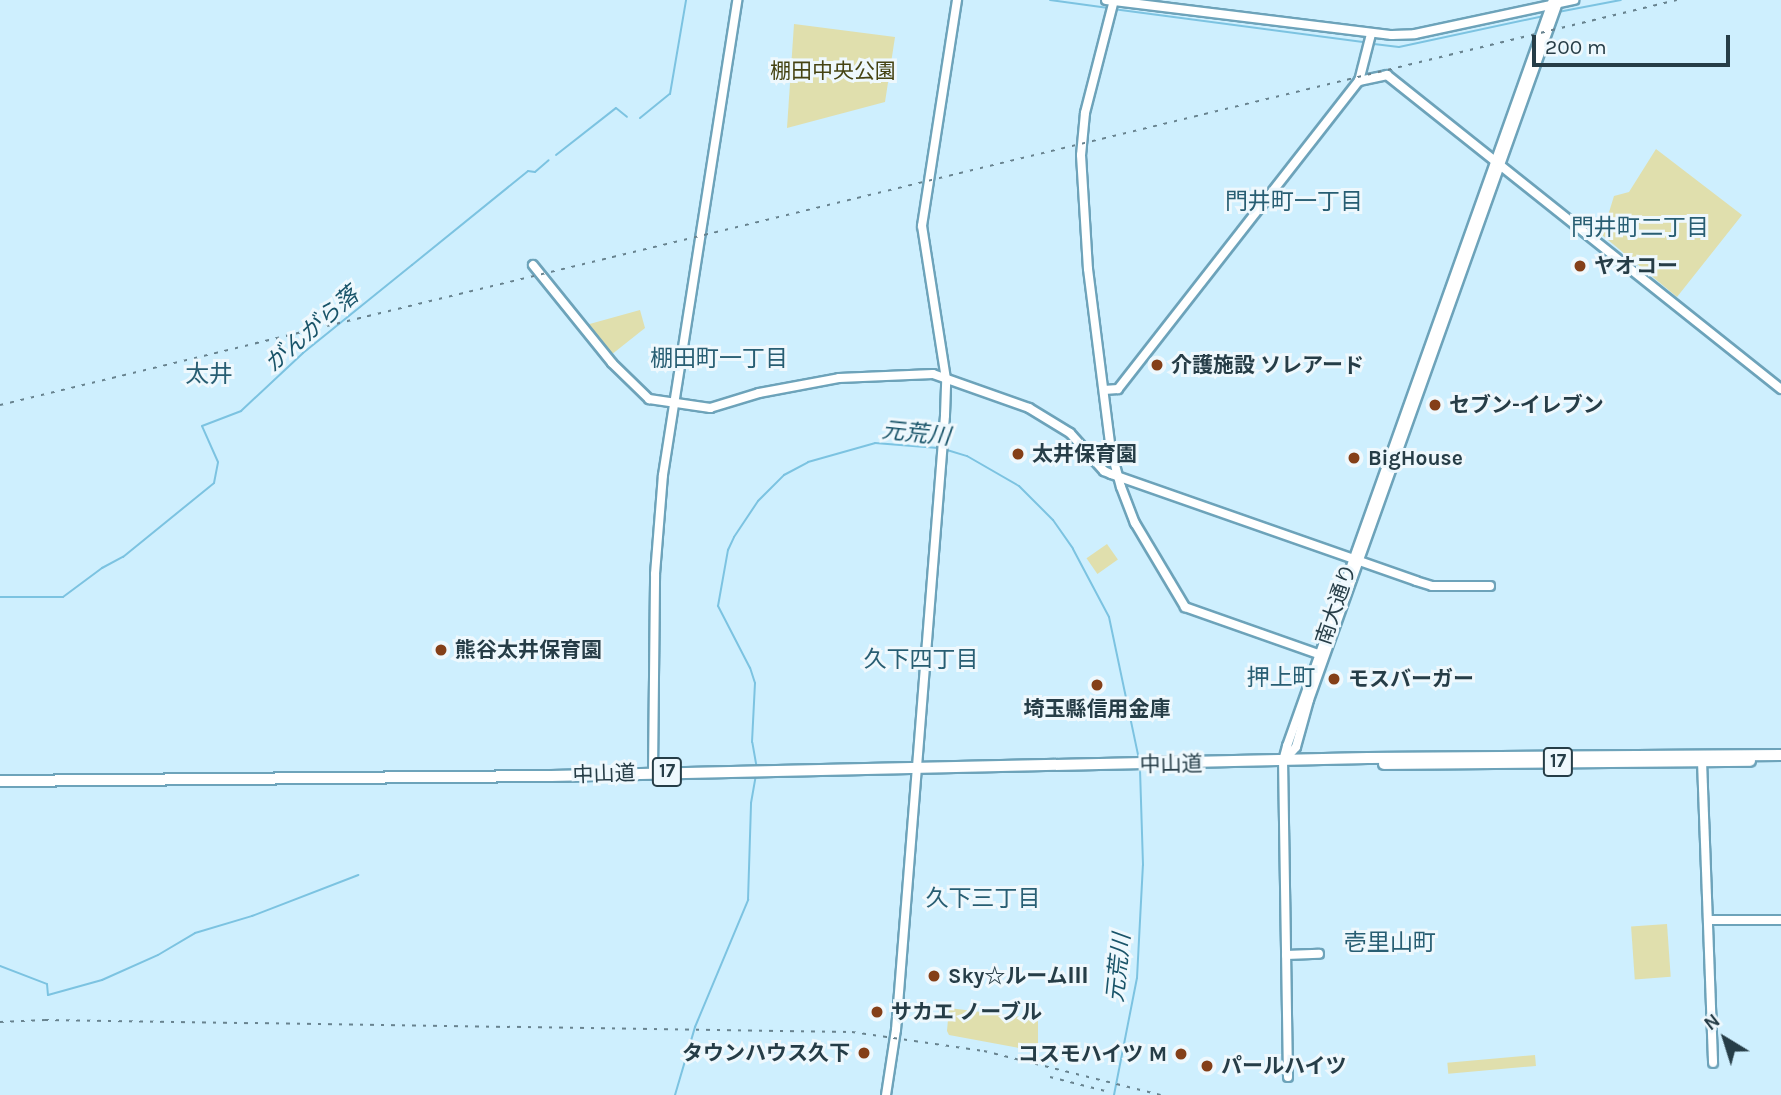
<!DOCTYPE html>
<meta charset="utf-8">
<style>
body{margin:0}
#map{position:relative;width:1781px;height:1095px;overflow:hidden;background:#ceeffe;font-family:Karla,"Noto Sans JP",sans-serif}
div>[style]{position:absolute}
[style*='--x']{left:calc(var(--x)*1px);top:calc(var(--y)*1px);width:calc(var(--w)*1px);rotate:calc(var(--a)*1deg)}
.green>*{inset:0;background:#e0dfad;transform-origin:0 0}
.stream>*{height:2px;margin:-1px;padding:0 1px;transform-origin:1px;border-radius:1px;background:#7cc3e1}
.roads{filter:drop-shadow(2px 0 #6da3ba) drop-shadow(-2px 0 #6da3ba) drop-shadow(0 2px #6da3ba) drop-shadow(0 -2px #6da3ba)}
.secondary>*{height:8px;margin:-4px;padding:0 4px;transform-origin:4px;border-radius:4px;background:#fff}
.highway>*{height:10px;margin:-5px;padding:0 5px;transform-origin:5px;border-radius:5px;background:#fff}
.rail>*{height:2px;margin-top:-1px;transform-origin:0;background:repeating-linear-gradient(90deg,#68838f 0 3.5px,transparent 0 10.5px)}
.dots>*{width:19px;height:19px;translate:-50% -50%;box-sizing:border-box;border:4px solid #eef8fd;border-radius:50%}
span{translate:-50% -50%;white-space:nowrap;text-align:center;line-height:1.15;-webkit-text-stroke:6px #eef8fd;paint-order:stroke}
.shield-label span{padding:2px 5px;background:#eef8fd;border:2px solid;border-radius:5px;-webkit-text-stroke-width:0}
.shield-label{font-size:19px;color:#263d47;font-weight:700}
.park-label{font-size:21px;color:#454312}
.poi-label{font-size:21px;color:#263d47;font-weight:700}
.left{translate:0 -50%;text-align:left}
.right{translate:-100% -50%;text-align:right}
.street-label{font-size:21px;color:#263d47}
.neighbourhood-label{font-size:23px;color:#285e73}
.water-label{font-size:23px;color:#195469;font-style:italic}
.quarter-label{font-size:24px;color:#285e73}
.north{position:absolute;left:1690px;top:1004px;width:70px;height:70px;-webkit-text-stroke:5px #eef8fd;paint-order:stroke;rotate:322deg;font-size:19px;font-weight:700;line-height:28px;text-align:center;color:#263d47}
.north::after{content:'';display:block;margin:auto;width:24px;height:32px;background:#263d47;clip-path:polygon(50% 0,100% 100%,50% 72%,0 100%)}
.scale{position:absolute;left:1532px;top:35px;width:198px;height:32px;box-sizing:border-box;border:4px solid #263d47;border-top:0;padding-left:9px;font-size:21px;line-height:24px;white-space:nowrap;color:#263d47;-webkit-text-stroke:5px #eef8fd;paint-order:stroke}
</style>
<div id="map">
<div class="green">
<i style="clip-path:polygon(794px 24px,895px 37px,885px 102px,787px 128px)"></i>
<i style="clip-path:polygon(1656px 149px,1742px 215px,1677px 297px,1602px 235px,1614px 196px,1629px 192px)"></i>
<i style="clip-path:polygon(640px 310px,645px 328px,611px 355px,586px 325px)"></i>
<i style="left:1107px;top:544px;width:19px;height:25px;rotate:55deg"></i>
<i style="left:1667px;top:924px;width:53px;height:36px;rotate:86deg"></i>
<i style="clip-path:polygon(949px 1008px,1038px 1019px,1038px 1049px,1035px 1051px,949px 1035px,947px 1031px)"></i>
<i style="left:1535px;top:1055px;width:11px;height:88px;rotate:85deg"></i>
</div>
<div class="stream">
<i style="--x:1050;--y:0;--w:59;--a:7.9"></i>
<i style="--x:1113;--y:9;--w:254;--a:7.5"></i>
<i style="--x:1558;--y:12;--w:64;--a:-10.8"></i>
<i style="--x:1374;--y:44;--w:25;--a:7"></i>
<i style="--x:1399;--y:47;--w:147;--a:-12.1"></i>
<i style="--x:640;--y:118;--w:38;--a:-39"></i>
<i style="--x:670;--y:94;--w:95;--a:-80.3"></i>
<i style="--x:556;--y:155;--w:76;--a:-38.1"></i>
<i style="--x:616;--y:108;--w:14;--a:39"></i>
<i style="--x:947;--y:450;--w:21;--a:17"></i>
<i style="--x:967;--y:456;--w:60;--a:30"></i>
<i style="--x:1019;--y:486;--w:48;--a:45"></i>
<i style="--x:1053;--y:520;--w:35;--a:55"></i>
<i style="--x:1073;--y:549;--w:77;--a:62.1"></i>
<i style="--x:1109;--y:617;--w:145;--a:78.1"></i>
<i style="--x:0;--y:597;--w:63;--a:0"></i>
<i style="--x:63;--y:597;--w:49;--a:-36.6"></i>
<i style="--x:102;--y:568;--w:24;--a:-28"></i>
<i style="--x:123;--y:557;--w:117;--a:-39.1"></i>
<i style="--x:214;--y:483;--w:21;--a:-79"></i>
<i style="--x:218;--y:462;--w:39;--a:-114"></i>
<i style="--x:202;--y:426;--w:42;--a:-21"></i>
<i style="--x:241;--y:411;--w:85;--a:-43.1"></i>
<i style="--x:303;--y:353;--w:140;--a:-38.9"></i>
<i style="--x:412;--y:265;--w:149;--a:-39"></i>
<i style="--x:528;--y:171;--w:7;--a:8"></i>
<i style="--x:535;--y:172;--w:18;--a:-41"></i>
<i style="--x:757;--y:769;--w:27;--a:-100"></i>
<i style="--x:752;--y:742;--w:59;--a:-87.1"></i>
<i style="--x:755;--y:683;--w:16;--a:-108"></i>
<i style="--x:750;--y:668;--w:70;--a:-117.3"></i>
<i style="--x:718;--y:606;--w:57;--a:-79.9"></i>
<i style="--x:728;--y:550;--w:14;--a:-65"></i>
<i style="--x:734;--y:537;--w:43;--a:-56.3"></i>
<i style="--x:758;--y:501;--w:37;--a:-45"></i>
<i style="--x:784;--y:475;--w:27;--a:-28"></i>
<i style="--x:808;--y:462;--w:70;--a:-15.8"></i>
<i style="--x:875;--y:443;--w:63;--a:4.5"></i>
<i style="--x:0;--y:966;--w:50;--a:21"></i>
<i style="--x:47;--y:984;--w:11;--a:85"></i>
<i style="--x:48;--y:995;--w:56;--a:-15.5"></i>
<i style="--x:102;--y:980;--w:61;--a:-24.1"></i>
<i style="--x:158;--y:955;--w:43;--a:-30.7"></i>
<i style="--x:195;--y:933;--w:59;--a:-16.6"></i>
<i style="--x:252;--y:916;--w:114;--a:-21.1"></i>
<i style="--x:675;--y:1095;--w:71;--a:-73.6"></i>
<i style="--x:695;--y:1027;--w:138;--a:-67.3"></i>
<i style="--x:748;--y:900;--w:97;--a:-88.2"></i>
<i style="--x:751;--y:803;--w:29;--a:-80"></i>
<i style="--x:1114;--y:1095;--w:119;--a:-78.9"></i>
<i style="--x:1137;--y:978;--w:113;--a:-87"></i>
<i style="--x:1143;--y:865;--w:97;--a:-91.8"></i>
</div>
<div class="roads">
<div class="secondary">
<i style="--x:1106;--y:0;--w:288;--a:7"></i>
<i style="--x:1392;--y:35;--w:23;--a:-2"></i>
<i style="--x:1415;--y:34;--w:163;--a:-12.1"></i>
<i style="--x:1114;--y:0;--w:117;--a:104.4"></i>
<i style="--x:1085;--y:113;--w:42;--a:95.4"></i>
<i style="--x:1081;--y:155;--w:114;--a:86.5"></i>
<i style="--x:1088;--y:269;--w:182;--a:82.8"></i>
<i style="--x:1111;--y:450;--w:38;--a:75"></i>
<i style="--x:1121;--y:487;--w:39;--a:69"></i>
<i style="--x:1135;--y:523;--w:98;--a:59.2"></i>
<i style="--x:1185;--y:607;--w:147;--a:19.4"></i>
<i style="--x:1359;--y:81;--w:29;--a:-12"></i>
<i style="--x:1387;--y:75;--w:504;--a:38.55"></i>
<i style="--x:533;--y:265;--w:126;--a:51.1"></i>
<i style="--x:612;--y:363;--w:52;--a:44.2"></i>
<i style="--x:649;--y:399;--w:62;--a:8.4"></i>
<i style="--x:710;--y:408;--w:51;--a:-17"></i>
<i style="--x:759;--y:393;--w:81;--a:-10.6"></i>
<i style="--x:839;--y:378;--w:94;--a:-2.4"></i>
<i style="--x:933;--y:374;--w:102;--a:19.5"></i>
<i style="--x:1029;--y:408;--w:48;--a:31.4"></i>
<i style="--x:1070;--y:433;--w:51;--a:48.2"></i>
<i style="--x:1104;--y:471;--w:8;--a:23"></i>
<i style="--x:1111;--y:474;--w:323;--a:19.3"></i>
<i style="--x:1416;--y:581;--w:17;--a:17"></i>
<i style="--x:1432;--y:586;--w:58;--a:0"></i>
<i style="--x:1104;--y:390;--w:14;--a:-4"></i>
<i style="--x:1118;--y:389;--w:391;--a:-52"></i>
<i style="--x:1359;--y:81;--w:49;--a:-75.7"></i>
<i style="--x:1285;--y:759;--w:16;--a:-47"></i>
<i style="--x:1296;--y:747;--w:49;--a:-74.5"></i>
<i style="--x:1309;--y:700;--w:743;--a:-70.35"></i>
<i style="--x:1702;--y:761;--w:302;--a:87.9"></i>
<i style="--x:653;--y:773;--w:199;--a:-89.4"></i>
<i style="--x:655;--y:574;--w:99;--a:-85.4"></i>
<i style="--x:663;--y:475;--w:481;--a:-81.1"></i>
<i style="--x:1708;--y:920;--w:73;--a:0"></i>
<i style="--x:1286;--y:955;--w:33;--a:-2"></i>
<i style="--x:1288;--y:1077;--w:316;--a:-90.9"></i>
<i style="--x:1283;--y:761;--w:16;--a:-75"></i>
<i style="--x:1287;--y:746;--w:792;--a:-70.38"></i>
<i style="--x:886;--y:1095;--w:66;--a:-81.3"></i>
<i style="--x:896;--y:1030;--w:617;--a:-85.44"></i>
<i style="--x:945;--y:415;--w:36;--a:-88"></i>
<i style="--x:946;--y:379;--w:155;--a:-98.9"></i>
<i style="--x:922;--y:226;--w:229;--a:-81.2"></i>
</div>
<div class="highway">
<i style="--x:1384;--y:764;--w:366;--a:-0.5"></i>
<i style="--x:0;--y:781;--w:551;--a:-0.52"></i>
<i style="--x:551;--y:776;--w:817;--a:-1.26"></i>
<i style="--x:1368;--y:758;--w:413;--a:-0.4"></i>
</div>
</div>
<div class="rail">
<i style="--x:0;--y:405;--w:1725;--a:-13.58"></i>
<i style="--x:0;--y:1022;--w:45;--a:-2.5"></i>
<i style="--x:45;--y:1020;--w:807;--a:0.85"></i>
<i style="--x:852;--y:1032;--w:133;--a:8.2"></i>
<i style="--x:984;--y:1051;--w:182;--a:14"></i>
<i style="--x:1050;--y:1077;--w:57;--a:14.3"></i>
</div>
<div class="dots">
<i style="left:1580px;top:266px;background:#843f18"></i>
<i style="left:1157px;top:365px;background:#843f18"></i>
<i style="left:1435px;top:405px;background:#843f18"></i>
<i style="left:1018px;top:454px;background:#843f18"></i>
<i style="left:1354px;top:458px;background:#843f18"></i>
<i style="left:441px;top:650px;background:#843f18"></i>
<i style="left:1334px;top:679px;background:#843f18"></i>
<i style="left:1097px;top:685px;background:#843f18"></i>
<i style="left:934px;top:976px;background:#843f18"></i>
<i style="left:877px;top:1012px;background:#843f18"></i>
<i style="left:864px;top:1053px;background:#843f18"></i>
<i style="left:1181px;top:1054px;background:#843f18"></i>
<i style="left:1207px;top:1066px;background:#843f18"></i>
</div>
<div class="shield-label">
<span style="left:1558px;top:762px">17</span>
<span style="left:667px;top:772px">17</span>
</div>
<div class="park-label">
<span style="left:833px;top:71px">棚田中央公園</span>
</div>
<div class="poi-label">
<span class="left" style="left:1594px;top:266px">ヤオコー</span>
<span class="left" style="left:1171px;top:365px">介護施設 ソレアード</span>
<span class="left" style="left:1449px;top:405px">セブン-イレブン</span>
<span class="left" style="left:1032px;top:454px">太井保育園</span>
<span class="left" style="left:1368px;top:458px">BigHouse</span>
<span class="left" style="left:455px;top:650px">熊谷太井保育園</span>
<span class="left" style="left:1348px;top:679px">モスバーガー</span>
<span style="left:1097px;top:709px">埼玉縣信用金庫</span>
<span class="left" style="left:948px;top:976px">Sky☆ルームⅢ</span>
<span class="left" style="left:891px;top:1012px">サカエ ノーブル</span>
<span class="right" style="left:850px;top:1053px">タウンハウス久下</span>
<span class="right" style="left:1167px;top:1054px">コスモハイツ M</span>
<span class="left" style="left:1221px;top:1066px">パールハイツ</span>
</div>
<div class="street-label">
<span style="left:1336px;top:604px;rotate:-71deg">南大通り</span>
<span style="left:1171px;top:764px;rotate:-1deg">中山道</span>
<span style="left:604px;top:774px;rotate:-2deg">中山道</span>
</div>
<div class="neighbourhood-label">
<span style="left:1294px;top:202px">門井町一丁目</span>
<span style="left:1640px;top:228px">門井町二丁目</span>
<span style="left:719px;top:359px">棚田町一丁目</span>
<span style="left:921px;top:660px">久下四丁目</span>
<span style="left:1281px;top:678px">押上町</span>
<span style="left:983px;top:899px">久下三丁目</span>
<span style="left:1390px;top:943px">壱里山町</span>
</div>
<div class="water-label">
<span style="left:312px;top:330px;rotate:-41deg">がんがら落</span>
<span style="left:916px;top:434px;rotate:6deg">元荒川</span>
<span style="left:1119px;top:968px;rotate:-84deg">元荒川</span>
</div>
<div class="quarter-label">
<span style="left:209px;top:375px">太井</span>
</div>
<div class="north">N</div>
<div class="scale">200 m</div>
</div>
